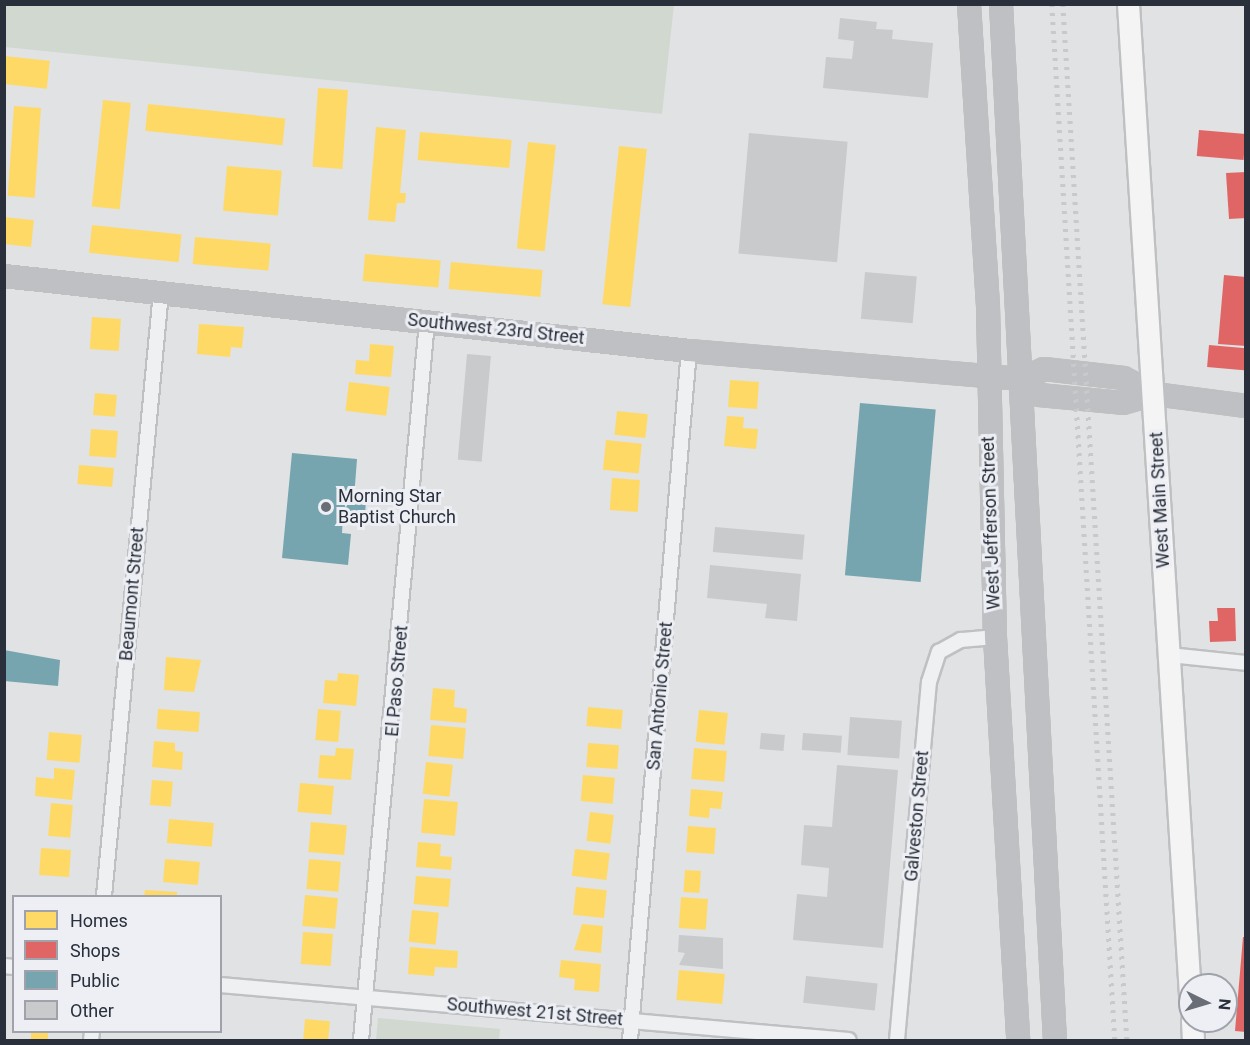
<!DOCTYPE html>
<style>
body{margin:0}
#map{position:relative;width:1250px;height:1045px;overflow:hidden;background:#e0e2e4;font-family:Roboto,sans-serif}
div>[style]{position:absolute}
[style*='--x']{left:calc(var(--x)*1px);top:calc(var(--y)*1px);width:calc(var(--w)*1px);rotate:calc(var(--a)*1deg)}
.green>*{inset:0;background:#d0d8d0}
.homes>*{inset:0;background:#ffd966;transform-origin:0 0}
.shops>*{inset:0;background:#e06666;transform-origin:0 0}
.public>*{inset:0;background:#76a5af;transform-origin:0 0}
.building>*{inset:0;background:#c8cacc;transform-origin:0 0}
.roads{filter:drop-shadow(2px 0 #bec0c2) drop-shadow(-2px 0 #bec0c2) drop-shadow(0 2px #bec0c2) drop-shadow(0 -2px #bec0c2)}
.street>*{height:14px;margin:-7px;padding:0 7px;transform-origin:7px;border-radius:7px;background:#eff0f1}
.secondary>*{height:20px;margin:-10px;padding:0 10px;transform-origin:10px;border-radius:10px;background:#bec0c4}
.primary>*{height:21px;margin:-10.5px;padding:0 10.5px;transform-origin:10.5px;border-radius:10.5px;background:#f4f4f5}
.rail>*{height:4.5px;margin-top:-2.25px;transform-origin:0;background:repeating-linear-gradient(90deg,#c8c9cb 0 3px,transparent 0 9px)}
.dots>*{width:16px;height:16px;translate:-50% -50%;box-sizing:border-box;border:3px solid #edeff4;border-radius:50%}
span{translate:-50% -50%;white-space:nowrap;text-align:center;line-height:1.15;-webkit-text-stroke:6px #edeff4;paint-order:stroke}
.street-label{font-size:18px;color:#292f3b}
.poi-label{font-size:18px;color:#292f3b}
.left{translate:0 -50%;text-align:left}
.frame{position:absolute;inset:0;border:6px solid #292f3b;pointer-events:none}
.legend{position:absolute;left:12px;top:895px;width:210px;height:138px;box-sizing:border-box;background:#edeff4;border:2px solid #9fa2aa;margin:0;padding:8px 10px;list-style:none;font-size:18px;color:#292f3b}
.legend li{display:flex;align-items:center;gap:12px;height:30px}
.legend b{width:30px;border:2px solid #9fa2aa}
.north{position:absolute;left:1178px;top:973px;width:60px;height:60px;box-sizing:border-box;background:#edeff4;border:2px solid #9fa2aa;border-radius:50%;rotate:95deg;font-size:16px;font-weight:700;line-height:24px;text-align:center;color:#292f3b}
.north::after{content:'';display:block;margin:auto;width:21px;height:27px;background:#696e76;clip-path:polygon(50% 0,100% 100%,50% 72%,0 100%)}
</style>
<div id="map">
<div class="green">
<i style="clip-path:polygon(4px 5px,5px 4px,674px 5px,662px 114px,5px 47px)"></i>
<i style="clip-path:polygon(378px 1018px,500px 1029px,499px 1040px,376px 1040px)"></i>
</div>
<div class="homes">
<i style="left:4px;top:56px;width:46px;height:28px;rotate:6deg"></i>
<i style="left:318px;top:88px;width:30px;height:79px;rotate:4deg"></i>
<i style="left:103px;top:100px;width:28px;height:107px;rotate:6deg"></i>
<i style="left:148px;top:104px;width:138px;height:27px;rotate:6deg"></i>
<i style="left:14px;top:106px;width:27px;height:90px;rotate:4deg"></i>
<i style="clip-path:polygon(376px 127px,406px 130px,400px 193px,406px 193px,405px 203px,397px 203px,395px 222px,368px 220px)"></i>
<i style="left:420px;top:132px;width:92px;height:28px;rotate:5deg"></i>
<i style="left:528px;top:142px;width:28px;height:107px;rotate:6deg"></i>
<i style="left:619px;top:146px;width:28px;height:159px;rotate:6deg"></i>
<i style="left:227px;top:166px;width:55px;height:45px;rotate:5deg"></i>
<i style="left:4px;top:217px;width:30px;height:27px;rotate:6deg"></i>
<i style="left:92px;top:225px;width:90px;height:28px;rotate:6deg"></i>
<i style="left:195px;top:237px;width:76px;height:27px;rotate:5deg"></i>
<i style="left:365px;top:254px;width:76px;height:27px;rotate:5deg"></i>
<i style="left:451px;top:262px;width:92px;height:27px;rotate:5deg"></i>
<i style="left:92px;top:317px;width:29px;height:32px;rotate:4deg"></i>
<i style="clip-path:polygon(199px 324px,244px 327px,242px 348px,231px 347px,230px 357px,197px 354px)"></i>
<i style="clip-path:polygon(370px 344px,394px 346px,391px 377px,355px 374px,356px 360px,369px 361px)"></i>
<i style="left:730px;top:380px;width:29px;height:27px;rotate:4deg"></i>
<i style="left:349px;top:382px;width:41px;height:29px;rotate:7deg"></i>
<i style="left:95px;top:393px;width:22px;height:22px;rotate:5deg"></i>
<i style="left:617px;top:411px;width:31px;height:24px;rotate:6deg"></i>
<i style="clip-path:polygon(727px 416px,744px 417px,743px 428px,758px 429px,756px 449px,724px 446px)"></i>
<i style="left:91px;top:429px;width:27px;height:27px;rotate:4deg"></i>
<i style="left:606px;top:440px;width:36px;height:30px;rotate:6deg"></i>
<i style="left:79px;top:465px;width:35px;height:19px;rotate:5deg"></i>
<i style="left:612px;top:478px;width:28px;height:32px;rotate:4deg"></i>
<i style="clip-path:polygon(166px 657px,201px 660px,194px 692px,164px 690px)"></i>
<i style="clip-path:polygon(338px 673px,359px 675px,356px 706px,323px 703px,325px 680px,337px 681px)"></i>
<i style="clip-path:polygon(433px 688px,455px 690px,454px 707px,467px 709px,466px 723px,430px 720px)"></i>
<i style="left:588px;top:707px;width:35px;height:19px;rotate:5deg"></i>
<i style="left:158px;top:709px;width:42px;height:20px;rotate:4deg"></i>
<i style="left:318px;top:709px;width:23px;height:31px;rotate:5deg"></i>
<i style="left:699px;top:710px;width:29px;height:32px;rotate:6deg"></i>
<i style="left:431px;top:725px;width:35px;height:31px;rotate:5deg"></i>
<i style="left:49px;top:732px;width:33px;height:28px;rotate:5deg"></i>
<i style="clip-path:polygon(154px 741px,175px 743px,175px 751px,183px 752px,182px 770px,152px 767px)"></i>
<i style="left:588px;top:743px;width:31px;height:24px;rotate:4deg"></i>
<i style="clip-path:polygon(336px 748px,354px 749px,351px 780px,318px 778px,320px 755px,335px 756px)"></i>
<i style="left:694px;top:748px;width:33px;height:31px;rotate:5deg"></i>
<i style="left:426px;top:762px;width:27px;height:32px;rotate:6deg"></i>
<i style="clip-path:polygon(54px 768px,75px 770px,72px 800px,35px 796px,36px 777px,54px 779px)"></i>
<i style="left:583px;top:775px;width:32px;height:26px;rotate:5deg"></i>
<i style="left:152px;top:780px;width:21px;height:25px;rotate:5deg"></i>
<i style="left:300px;top:783px;width:34px;height:29px;rotate:5deg"></i>
<i style="clip-path:polygon(691px 789px,723px 792px,721px 809px,710px 808px,709px 818px,689px 816px)"></i>
<i style="left:424px;top:799px;width:34px;height:34px;rotate:5deg"></i>
<i style="left:51px;top:803px;width:22px;height:33px;rotate:5deg"></i>
<i style="left:590px;top:812px;width:24px;height:29px;rotate:7deg"></i>
<i style="left:169px;top:819px;width:45px;height:24px;rotate:5deg"></i>
<i style="left:311px;top:822px;width:36px;height:30px;rotate:5deg"></i>
<i style="left:688px;top:826px;width:28px;height:26px;rotate:4deg"></i>
<i style="clip-path:polygon(418px 842px,441px 844px,440px 856px,452px 857px,451px 870px,416px 867px)"></i>
<i style="left:41px;top:848px;width:30px;height:27px;rotate:4deg"></i>
<i style="left:575px;top:849px;width:35px;height:27px;rotate:7deg"></i>
<i style="left:165px;top:859px;width:35px;height:23px;rotate:5deg"></i>
<i style="left:309px;top:859px;width:32px;height:30px;rotate:5deg"></i>
<i style="left:685px;top:870px;width:16px;height:22px;rotate:4deg"></i>
<i style="left:416px;top:876px;width:35px;height:28px;rotate:5deg"></i>
<i style="left:576px;top:887px;width:31px;height:28px;rotate:6deg"></i>
<i style="clip-path:polygon(145px 890px,177px 892px,177px 896px,144px 896px)"></i>
<i style="left:305px;top:895px;width:33px;height:31px;rotate:5deg"></i>
<i style="left:681px;top:897px;width:27px;height:31px;rotate:4deg"></i>
<i style="left:412px;top:910px;width:27px;height:32px;rotate:6deg"></i>
<i style="clip-path:polygon(582px 924px,603px 926px,601px 953px,574px 950px)"></i>
<i style="left:303px;top:932px;width:30px;height:32px;rotate:4deg"></i>
<i style="clip-path:polygon(410px 947px,458px 951px,457px 968px,435px 967px,434px 976px,408px 974px)"></i>
<i style="clip-path:polygon(561px 960px,601px 964px,599px 992px,574px 990px,575px 979px,559px 977px)"></i>
<i style="left:679px;top:970px;width:46px;height:30px;rotate:5deg"></i>
<i style="left:305px;top:1019px;width:25px;height:21px;rotate:5deg"></i>
<i style="left:31px;top:1032px;width:17px;height:8px"></i>
</div>
<div class="shops">
<i style="left:1199px;top:130px;width:47px;height:26px;rotate:5deg"></i>
<i style="clip-path:polygon(1246px 172px,1246px 218px,1229px 219px,1226px 173px)"></i>
<i style="clip-path:polygon(1224px 275px,1246px 277px,1246px 346px,1218px 344px)"></i>
<i style="left:1209px;top:345px;width:37px;height:22px;rotate:5deg"></i>
<i style="clip-path:polygon(1217px 608px,1235px 608px,1236px 641px,1210px 642px,1209px 621px,1218px 621px)"></i>
<i style="clip-path:polygon(1243px 937px,1246px 937px,1246px 1032px,1235px 1031px)"></i>
</div>
<div class="public">
<i style="left:860px;top:403px;width:76px;height:173px;rotate:5deg"></i>
<i style="clip-path:polygon(292px 453px,357px 459px,354px 498px,366px 499px,365px 516px,343px 514px,342px 533px,351px 534px,348px 565px,282px 558px)"></i>
<i style="clip-path:polygon(4px 650px,60px 660px,58px 686px,4px 681px)"></i>
</div>
<div class="building">
<i style="clip-path:polygon(840px 18px,877px 22px,876px 29px,893px 30px,892px 39px,933px 43px,928px 98px,823px 88px,826px 57px,852px 59px,854px 41px,838px 39px)"></i>
<i style="left:749px;top:133px;width:99px;height:121px;rotate:5deg"></i>
<i style="left:865px;top:272px;width:52px;height:47px;rotate:5deg"></i>
<i style="left:467px;top:354px;width:24px;height:106px;rotate:5deg"></i>
<i style="left:715px;top:527px;width:90px;height:25px;rotate:5deg"></i>
<i style="clip-path:polygon(710px 565px,801px 574px,797px 621px,765px 618px,767px 604px,707px 598px)"></i>
<i style="left:850px;top:717px;width:52px;height:38px;rotate:4deg"></i>
<i style="left:761px;top:733px;width:24px;height:16px;rotate:5deg"></i>
<i style="left:803px;top:733px;width:39px;height:17px;rotate:4deg"></i>
<i style="clip-path:polygon(837px 765px,898px 770px,883px 948px,793px 940px,797px 894px,827px 897px,829px 868px,801px 865px,804px 825px,832px 827px)"></i>
<i style="clip-path:polygon(679px 935px,723px 938px,723px 969px,679px 965px,685px 953px,678px 952px)"></i>
<i style="left:806px;top:976px;width:72px;height:27px;rotate:6deg"></i>
</div>
<div class="roads">
<div class="street">
<i style="--x:1169;--y:655;--w:77;--a:5.9"></i>
<i style="--x:104;--y:896;--w:607;--a:-84.61"></i>
<i style="--x:4;--y:966;--w:10;--a:6"></i>
<i style="--x:220;--y:985;--w:631;--a:5"></i>
<i style="--x:91;--y:1040;--w:8;--a:-83"></i>
<i style="--x:361;--y:1040;--w:721;--a:-84.75"></i>
<i style="--x:630;--y:1040;--w:692;--a:-85.11"></i>
<i style="--x:897;--y:1040;--w:359;--a:-84.9"></i>
<i style="--x:929;--y:682;--w:32;--a:-72"></i>
<i style="--x:939;--y:652;--w:25;--a:-29"></i>
<i style="--x:961;--y:640;--w:34;--a:-5"></i>
</div>
<div class="secondary">
<i style="--x:969;--y:4;--w:302;--a:86.4"></i>
<i style="--x:988;--y:305;--w:332;--a:88.8"></i>
<i style="--x:995;--y:637;--w:404;--a:86.7"></i>
<i style="--x:1001;--y:4;--w:1037;--a:87.02"></i>
<i style="--x:4;--y:276;--w:689;--a:6.25"></i>
<i style="--x:689;--y:351;--w:334;--a:4.8"></i>
<i style="--x:1022;--y:379;--w:24;--a:-24"></i>
<i style="--x:1044;--y:369;--w:80;--a:6.5"></i>
<i style="--x:1123;--y:378;--w:35;--a:27"></i>
<i style="--x:1154;--y:394;--w:93;--a:7.4"></i>
<i style="--x:1022;--y:379;--w:23;--a:43"></i>
<i style="--x:1039;--y:395;--w:84;--a:5.4"></i>
<i style="--x:1123;--y:403;--w:32;--a:-16"></i>
</div>
<div class="primary">
<i style="--x:1128;--y:4;--w:994;--a:86.42"></i>
<i style="--x:1192;--y:1021;--w:19;--a:87"></i>
</div>
</div>
<div class="rail">
<i style="--x:1052;--y:4;--w:1038;--a:86.52"></i>
<i style="--x:1063;--y:4;--w:1038;--a:86.46"></i>
</div>
<div class="dots">
<i style="left:326px;top:507px;background:#696e76"></i>
</div>
<div class="street-label">
<span style="left:496px;top:329px;rotate:6deg">Southwest 23rd Street</span>
<span style="left:1160px;top:500px;rotate:-93deg">West Main Street</span>
<span style="left:991px;top:523px;rotate:-92deg">West Jefferson Street</span>
<span style="left:132px;top:594px;rotate:-85deg">Beaumont Street</span>
<span style="left:397px;top:681px;rotate:-85deg">El Paso Street</span>
<span style="left:660px;top:696px;rotate:-85deg">San Antonio Street</span>
<span style="left:917px;top:816px;rotate:-85deg">Galveston Street</span>
<span style="left:535px;top:1012px;rotate:5deg">Southwest 21st Street</span>
</div>
<div class="poi-label">
<span class="left" style="left:338px;top:507px">Morning Star<br>Baptist Church</span>
</div>
<div class="frame"></div>
<ul class="legend">
<li><b style="height:16px;background:#ffd966"></b>Homes</li>
<li><b style="height:16px;background:#e06666"></b>Shops</li>
<li><b style="height:16px;background:#76a5af"></b>Public</li>
<li><b style="height:16px;background:#c8cacc"></b>Other</li>
</ul>
<div class="north">N</div>
</div>
